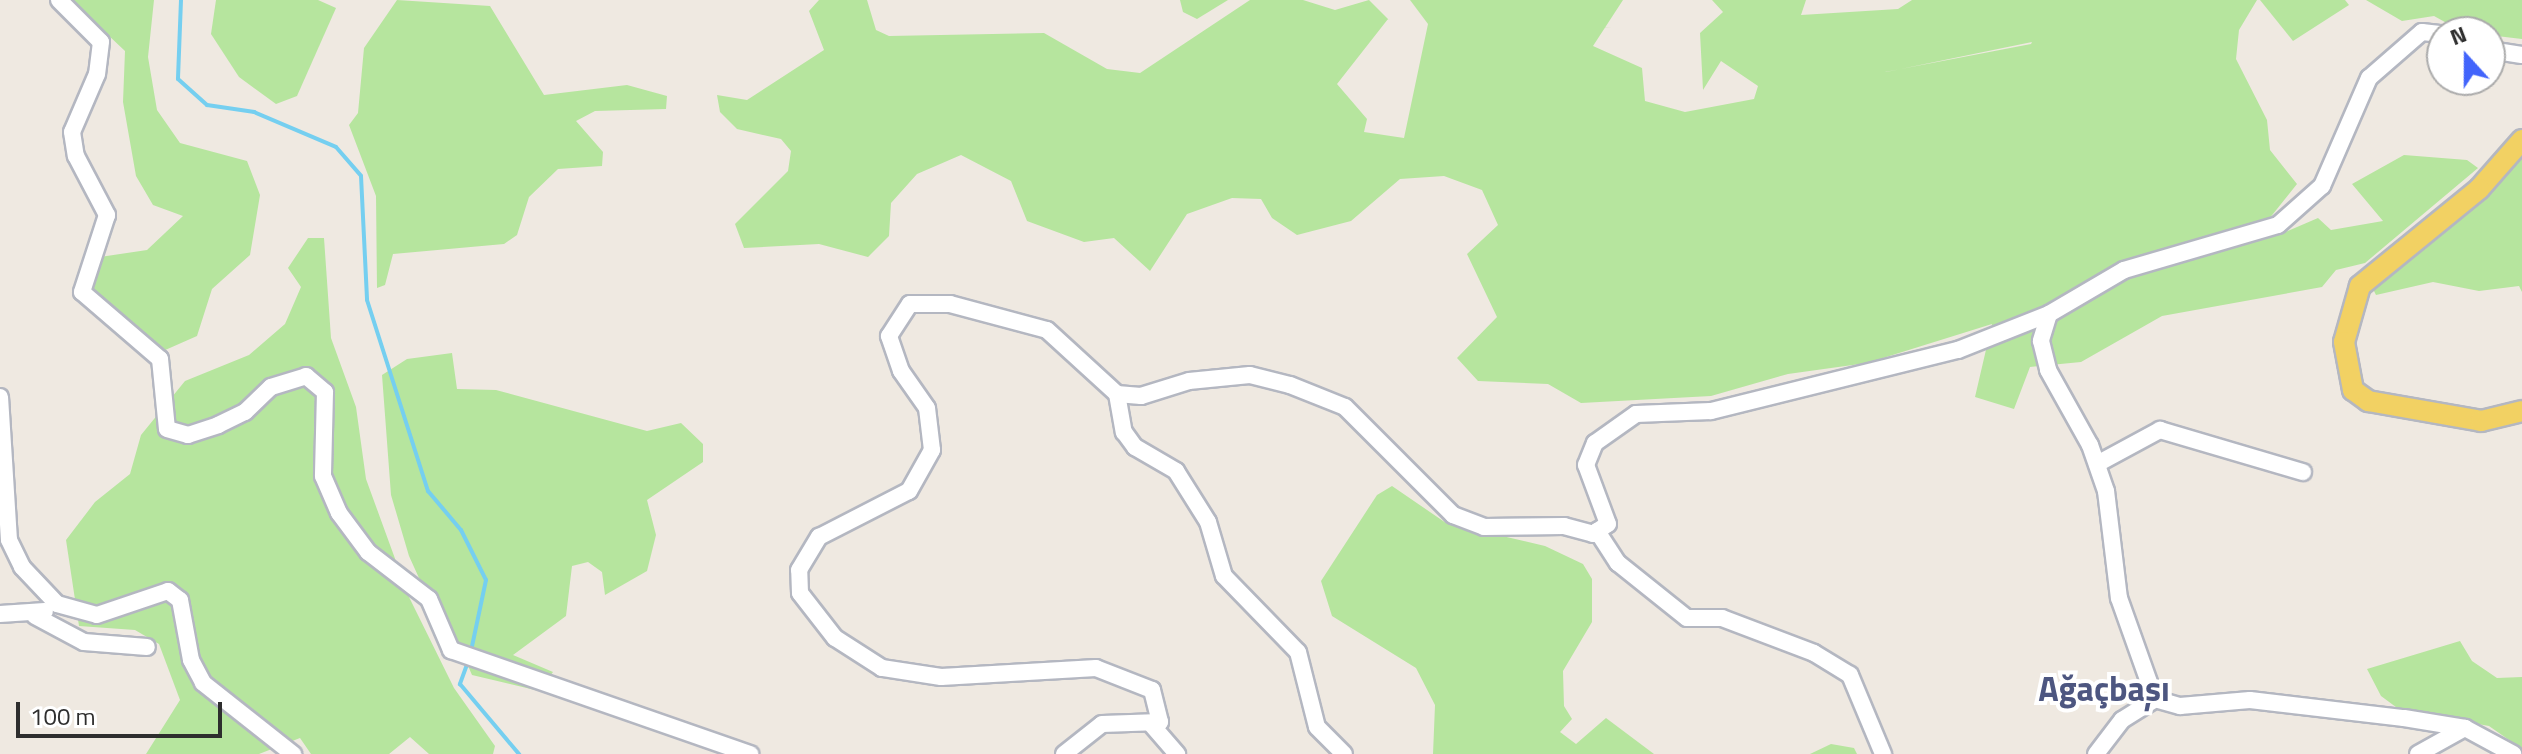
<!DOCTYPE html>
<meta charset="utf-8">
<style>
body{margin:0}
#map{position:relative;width:2522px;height:754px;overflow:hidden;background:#efe9e1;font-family:"Titillium Web",sans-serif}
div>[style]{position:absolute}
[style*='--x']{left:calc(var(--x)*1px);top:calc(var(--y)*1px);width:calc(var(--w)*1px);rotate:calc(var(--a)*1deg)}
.green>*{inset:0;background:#b6e59e}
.stream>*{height:4px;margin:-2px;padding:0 2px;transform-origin:2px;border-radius:2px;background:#75cff0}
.roads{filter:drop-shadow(2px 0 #b4b7c1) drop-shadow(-2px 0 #b4b7c1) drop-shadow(0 2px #b4b7c1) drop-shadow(0 -2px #b4b7c1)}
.minor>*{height:16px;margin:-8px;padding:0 8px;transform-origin:8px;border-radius:8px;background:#fff}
.major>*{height:20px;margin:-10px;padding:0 10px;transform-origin:10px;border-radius:10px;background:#f2d163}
span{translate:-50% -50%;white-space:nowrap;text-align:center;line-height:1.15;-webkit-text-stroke:8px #fff;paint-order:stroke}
.quarter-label{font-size:34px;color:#4d5680;font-weight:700}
.north{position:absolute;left:2426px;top:16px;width:80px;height:80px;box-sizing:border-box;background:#fff;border:2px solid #ababab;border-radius:50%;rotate:339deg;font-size:22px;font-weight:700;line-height:32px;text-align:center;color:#2e2e2e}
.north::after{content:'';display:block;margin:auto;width:28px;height:36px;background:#4264fb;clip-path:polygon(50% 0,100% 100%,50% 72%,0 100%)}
.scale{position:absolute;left:16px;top:702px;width:206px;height:36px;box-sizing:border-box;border:4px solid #2e2e2e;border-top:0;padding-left:10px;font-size:24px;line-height:28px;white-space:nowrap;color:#2e2e2e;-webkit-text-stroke:6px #fff;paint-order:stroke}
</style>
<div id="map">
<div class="green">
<i style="clip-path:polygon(71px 0,154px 0,148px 57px,157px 110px,180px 143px,247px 161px,260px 195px,250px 255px,212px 289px,197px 336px,163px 351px,96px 299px,89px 282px,100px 257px,147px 250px,183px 216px,153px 205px,136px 176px,123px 102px,125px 51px)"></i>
<i style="clip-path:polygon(216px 0,318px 0,336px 8px,297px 96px,276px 104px,239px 77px,211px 34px)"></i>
<i style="clip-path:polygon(397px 0,490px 6px,544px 95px,627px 85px,667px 96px,666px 109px,595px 111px,576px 121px,603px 152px,602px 166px,558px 169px,529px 197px,517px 235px,504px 244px,393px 254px,385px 285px,377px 288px,376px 196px,349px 125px,358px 113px,364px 48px)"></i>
<i style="clip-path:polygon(evenodd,819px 0,867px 0,876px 30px,889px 36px,1044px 33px,1107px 69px,1140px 73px,1250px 0,1303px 0,1335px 10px,1369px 0,1388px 19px,1337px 84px,1367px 119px,1364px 132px,1404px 138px,1428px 24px,1410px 0,1623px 0,1593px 46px,1642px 68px,1645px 101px,1685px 112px,1754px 99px,1758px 86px,1721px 61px,1703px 90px,1700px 33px,1723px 12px,1712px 0,1806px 0,1801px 15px,1898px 9px,1912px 0,2257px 0,2239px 30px,2236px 59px,2267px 120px,2270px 150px,2297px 184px,2269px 219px,2276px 236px,2318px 218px,2331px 230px,2383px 221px,2352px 184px,2404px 155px,2467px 160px,2478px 168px,2365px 263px,2336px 270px,2322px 287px,2162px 316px,2081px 362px,2030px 367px,2014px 409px,1975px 397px,1992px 324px,1867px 363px,1788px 374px,1711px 396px,1581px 403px,1548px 384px,1478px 381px,1457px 358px,1497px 317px,1467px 254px,1498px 225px,1482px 190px,1444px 176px,1400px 179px,1351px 221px,1297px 235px,1272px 218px,1261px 199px,1232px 198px,1187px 214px,1150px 271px,1114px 238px,1084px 242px,1027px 221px,1011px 181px,961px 155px,917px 174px,891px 203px,889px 236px,868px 257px,819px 244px,744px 248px,735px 224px,788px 171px,791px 151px,781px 139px,737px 129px,720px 112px,717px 95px,747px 100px,824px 50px,809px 11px,819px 0,2032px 42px,2031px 44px,1885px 72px,1886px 72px,2032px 42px)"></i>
<i style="clip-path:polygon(1180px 0,1228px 0,1197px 19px,1183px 12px)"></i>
<i style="clip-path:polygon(2260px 0,2345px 0,2349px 5px,2293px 41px)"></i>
<i style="clip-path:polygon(2366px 0,2522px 0,2522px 39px,2463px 32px,2434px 16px,2402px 21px)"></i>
<i style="clip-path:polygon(2522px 153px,2522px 292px,2519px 286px,2479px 291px,2433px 282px,2376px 295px,2372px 287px,2476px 205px)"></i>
<i style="clip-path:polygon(308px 238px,324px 238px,331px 338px,356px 407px,366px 479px,409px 597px,454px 688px,495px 746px,493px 754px,429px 754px,410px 737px,389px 754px,311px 754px,300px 738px,259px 754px,146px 754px,180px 700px,159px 644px,135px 630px,79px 626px,66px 540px,95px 502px,130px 474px,141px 435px,185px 381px,249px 355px,285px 324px,301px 287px,288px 268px)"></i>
<i style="clip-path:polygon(452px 353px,457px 389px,496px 390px,647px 431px,681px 423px,703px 444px,703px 462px,647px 500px,656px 535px,647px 571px,605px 595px,602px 572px,588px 562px,572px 566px,566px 616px,513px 655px,553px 672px,539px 691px,472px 675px,437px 594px,419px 578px,409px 556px,391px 495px,382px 375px,407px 359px)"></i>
<i style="clip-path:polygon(1392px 486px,1446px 523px,1545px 546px,1583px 564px,1592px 579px,1592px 622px,1563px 671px,1564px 706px,1572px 719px,1560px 732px,1576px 744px,1606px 718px,1654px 754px,1433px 754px,1435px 705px,1416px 668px,1332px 616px,1321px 581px,1377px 495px)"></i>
<i style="clip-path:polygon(2460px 641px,2472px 661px,2497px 678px,2522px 677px,2522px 749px,2489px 726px,2400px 710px,2381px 696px,2367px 669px)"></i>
<i style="clip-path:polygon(1831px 744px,1854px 748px,1857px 754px,1810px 754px)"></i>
</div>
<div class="stream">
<i style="--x:181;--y:0;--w:79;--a:92.2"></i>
<i style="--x:178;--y:79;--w:39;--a:42"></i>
<i style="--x:207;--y:105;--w:48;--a:8.5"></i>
<i style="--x:254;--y:112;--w:89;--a:23.1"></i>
<i style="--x:336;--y:147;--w:38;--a:49"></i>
<i style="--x:361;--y:176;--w:124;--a:87.2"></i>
<i style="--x:367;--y:300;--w:201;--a:72.3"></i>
<i style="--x:428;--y:491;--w:51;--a:49.8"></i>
<i style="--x:461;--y:530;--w:56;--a:63.4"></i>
<i style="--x:486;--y:580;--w:73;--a:101.9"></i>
<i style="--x:469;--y:659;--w:27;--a:110"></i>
<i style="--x:460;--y:684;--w:92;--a:49.9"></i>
</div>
<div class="roads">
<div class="minor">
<i style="--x:59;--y:0;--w:59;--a:45"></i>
<i style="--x:101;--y:42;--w:32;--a:97"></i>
<i style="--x:97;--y:74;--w:63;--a:113.3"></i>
<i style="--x:72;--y:132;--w:24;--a:81"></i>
<i style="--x:76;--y:156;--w:67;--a:62.3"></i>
<i style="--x:107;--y:215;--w:81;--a:108"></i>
<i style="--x:82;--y:292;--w:103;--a:40.7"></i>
<i style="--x:160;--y:359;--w:70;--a:84.3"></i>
<i style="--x:167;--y:429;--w:22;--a:16"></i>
<i style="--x:188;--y:435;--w:32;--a:-18"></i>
<i style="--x:218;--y:425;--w:30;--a:-26"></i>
<i style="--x:245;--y:412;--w:36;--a:-44"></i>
<i style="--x:271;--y:387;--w:37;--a:-17"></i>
<i style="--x:306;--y:376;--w:25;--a:40"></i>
<i style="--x:325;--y:392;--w:84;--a:91.4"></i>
<i style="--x:323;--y:476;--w:40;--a:66.6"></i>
<i style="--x:339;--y:513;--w:49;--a:53.4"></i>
<i style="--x:368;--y:552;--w:77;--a:37.6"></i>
<i style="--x:429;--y:599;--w:56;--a:66.7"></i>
<i style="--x:451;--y:650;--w:317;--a:19.2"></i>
<i style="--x:2490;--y:50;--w:32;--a:9"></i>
<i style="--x:2049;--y:314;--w:28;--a:107"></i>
<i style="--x:2041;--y:341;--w:30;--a:76"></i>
<i style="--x:2048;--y:370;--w:86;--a:60.8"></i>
<i style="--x:2090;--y:445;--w:49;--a:70.8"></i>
<i style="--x:2106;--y:491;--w:108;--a:83.1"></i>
<i style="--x:2119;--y:598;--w:107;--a:70.4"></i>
<i style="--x:1117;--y:394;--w:39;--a:80"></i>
<i style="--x:1124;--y:432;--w:19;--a:54"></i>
<i style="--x:1135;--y:447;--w:48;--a:30.3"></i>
<i style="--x:1176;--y:471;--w:60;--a:57.9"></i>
<i style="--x:1208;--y:522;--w:56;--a:73.5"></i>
<i style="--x:1224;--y:576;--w:106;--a:45.8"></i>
<i style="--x:1298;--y:652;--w:77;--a:75.8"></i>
<i style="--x:1317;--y:727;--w:38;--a:45"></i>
<i style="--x:0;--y:397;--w:143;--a:86.4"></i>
<i style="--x:9;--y:540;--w:30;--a:64"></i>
<i style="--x:22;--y:567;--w:51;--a:46.6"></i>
<i style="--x:57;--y:604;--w:41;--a:15.4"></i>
<i style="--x:97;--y:615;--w:75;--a:-18.7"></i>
<i style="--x:168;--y:591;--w:15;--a:37"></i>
<i style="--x:180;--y:600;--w:61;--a:79.6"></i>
<i style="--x:191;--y:660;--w:26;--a:62"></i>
<i style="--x:203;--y:683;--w:115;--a:38.3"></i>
<i style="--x:2097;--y:464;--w:72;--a:-28.4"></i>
<i style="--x:2160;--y:430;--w:149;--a:16.4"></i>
<i style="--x:1597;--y:531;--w:38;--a:57"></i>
<i style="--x:1618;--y:563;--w:88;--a:38.6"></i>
<i style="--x:1687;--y:618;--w:35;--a:0"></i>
<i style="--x:1722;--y:618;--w:98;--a:20.8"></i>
<i style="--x:1814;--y:653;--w:42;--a:31.4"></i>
<i style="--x:1850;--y:675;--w:86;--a:67.3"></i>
<i style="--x:0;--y:614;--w:45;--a:-3.8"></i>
<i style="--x:35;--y:616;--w:55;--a:28"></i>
<i style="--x:84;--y:642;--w:63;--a:4.5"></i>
<i style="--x:1151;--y:724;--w:40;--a:49"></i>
<i style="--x:1064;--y:754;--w:48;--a:-38.3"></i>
<i style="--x:1102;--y:724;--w:58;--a:-2"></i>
<i style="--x:1160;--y:722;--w:33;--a:-104"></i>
<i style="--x:1152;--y:690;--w:60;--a:-158.6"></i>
<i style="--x:1096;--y:668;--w:155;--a:176.7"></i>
<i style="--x:941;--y:677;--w:60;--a:-171.3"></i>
<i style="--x:882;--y:668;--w:56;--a:-147.4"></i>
<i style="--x:835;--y:638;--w:57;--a:-127.9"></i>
<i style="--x:800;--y:593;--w:23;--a:-92"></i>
<i style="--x:799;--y:570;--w:39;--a:-59"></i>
<i style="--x:819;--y:537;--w:101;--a:-27.1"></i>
<i style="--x:909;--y:491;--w:47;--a:-60.7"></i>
<i style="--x:932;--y:450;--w:42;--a:-96.8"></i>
<i style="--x:927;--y:408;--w:45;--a:-125.1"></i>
<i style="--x:901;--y:371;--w:37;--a:-109"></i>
<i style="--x:889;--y:336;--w:38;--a:-57"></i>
<i style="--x:910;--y:304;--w:40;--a:0"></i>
<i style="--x:950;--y:304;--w:100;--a:15"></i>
<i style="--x:1047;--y:330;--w:95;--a:42.4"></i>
<i style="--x:1117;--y:394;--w:24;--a:5"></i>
<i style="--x:1141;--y:396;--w:50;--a:-17.4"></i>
<i style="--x:1189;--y:381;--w:61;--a:-5.6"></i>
<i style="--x:1250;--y:375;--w:41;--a:14"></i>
<i style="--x:1290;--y:385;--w:59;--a:21.8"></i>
<i style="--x:1345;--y:407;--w:153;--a:45"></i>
<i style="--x:1453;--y:515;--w:33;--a:21"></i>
<i style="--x:1484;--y:527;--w:80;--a:-0.7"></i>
<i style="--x:1564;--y:526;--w:30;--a:15"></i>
<i style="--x:1593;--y:534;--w:18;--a:-34"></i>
<i style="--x:1608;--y:524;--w:63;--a:-110.4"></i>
<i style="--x:1586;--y:465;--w:24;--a:-68"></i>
<i style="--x:1595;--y:443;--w:50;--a:-35.3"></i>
<i style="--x:1636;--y:414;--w:75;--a:-2.3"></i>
<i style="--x:1711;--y:411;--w:254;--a:-13.9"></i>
<i style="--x:1958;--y:350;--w:98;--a:-21.6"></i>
<i style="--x:2049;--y:314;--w:87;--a:-30.4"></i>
<i style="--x:2124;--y:270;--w:160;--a:-16.3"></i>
<i style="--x:2278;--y:225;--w:59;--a:-41.6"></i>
<i style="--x:2322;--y:186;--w:118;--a:-66.5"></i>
<i style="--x:2369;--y:78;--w:70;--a:-41"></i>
<i style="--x:2422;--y:32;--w:20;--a:6"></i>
<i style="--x:2096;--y:754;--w:43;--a:-52.6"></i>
<i style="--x:2122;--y:720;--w:39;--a:-32"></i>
<i style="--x:2155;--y:699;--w:26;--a:16"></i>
<i style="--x:2180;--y:706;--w:70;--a:-4.9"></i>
<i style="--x:2250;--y:700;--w:155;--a:6.7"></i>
<i style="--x:2404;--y:718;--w:62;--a:9.3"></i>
<i style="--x:2465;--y:728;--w:55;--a:28.4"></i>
<i style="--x:2418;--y:754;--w:54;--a:-29"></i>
</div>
<div class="major">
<i style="--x:2522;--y:140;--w:65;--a:131.3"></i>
<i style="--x:2479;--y:189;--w:154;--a:140.8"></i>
<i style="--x:2360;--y:286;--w:58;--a:105.9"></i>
<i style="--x:2344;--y:342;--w:49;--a:79.4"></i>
<i style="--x:2353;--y:390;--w:19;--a:36"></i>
<i style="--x:2368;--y:401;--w:115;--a:10"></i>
<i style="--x:2481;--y:421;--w:42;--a:-13.7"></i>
</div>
</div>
<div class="quarter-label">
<span style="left:2104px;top:689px">Ağaçbaşı</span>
</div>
<div class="north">N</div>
<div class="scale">100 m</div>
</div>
